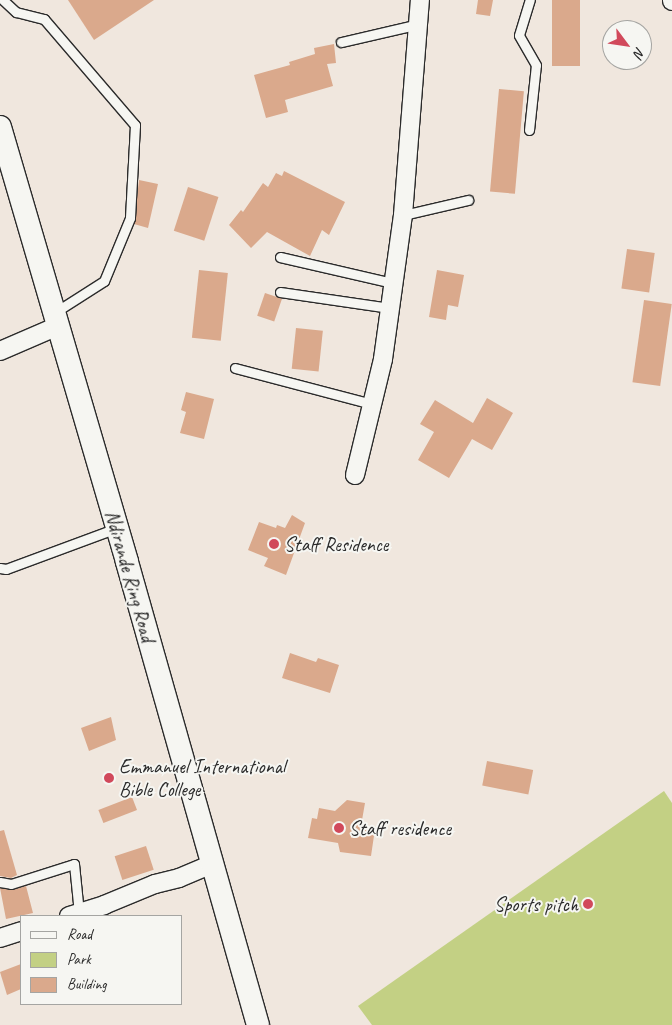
<!DOCTYPE html>
<style>
body{margin:0}
#map{position:relative;width:672px;height:1025px;overflow:hidden;background:#f0e7de;font-family:Caveat,sans-serif}
div>[style]{position:absolute}
[style*='--x']{left:calc(var(--x)*1px);top:calc(var(--y)*1px);width:calc(var(--w)*1px);rotate:calc(var(--a)*1deg)}
.green>*{inset:0;background:#c3d084}
.building>*{inset:0;background:#daa98c;transform-origin:0 0}
.roads{filter:drop-shadow(1px 0 #2b2b2b) drop-shadow(-1px 0 #2b2b2b) drop-shadow(0 1px #2b2b2b) drop-shadow(0 -1px #2b2b2b)}
.service>*{height:9px;margin:-4.5px;padding:0 4.5px;transform-origin:4.5px;border-radius:4.5px;background:#f6f6f2}
.minor>*{height:18px;margin:-9px;padding:0 9px;transform-origin:9px;border-radius:9px;background:#f6f6f2}
.tertiary>*{height:22px;margin:-11px;padding:0 11px;transform-origin:11px;border-radius:11px;background:#f6f6f2}
.dots>*{width:14px;height:14px;translate:-50% -50%;box-sizing:border-box;border:2px solid #f6f6f2;border-radius:50%}
span{translate:-50% -50%;white-space:nowrap;text-align:center;line-height:1.15;-webkit-text-stroke:4px #f6f6f2;paint-order:stroke}
.poi-label{font-size:20px;color:#2b2b2b}
.left{translate:0 -50%;text-align:left}
.right{translate:-100% -50%;text-align:right}
.street-label{font-size:20px;color:#2b2b2b}
.legend{position:absolute;left:20px;top:915px;width:162px;height:90px;box-sizing:border-box;background:#f6f6f2;border:1px solid #a5a5a2;margin:0;padding:6px 9px;list-style:none;font-size:15px;color:#2b2b2b}
.legend li{display:flex;align-items:center;gap:10px;height:25px}
.legend b{width:25px;border:1px solid #a5a5a2}
.north{position:absolute;left:602px;top:20px;width:50px;height:50px;box-sizing:border-box;background:#f6f6f2;border:1px solid #a5a5a2;border-radius:50%;rotate:121deg;font-size:14px;font-weight:700;line-height:20px;text-align:center;color:#2b2b2b}
.north::after{content:'';display:block;margin:auto;width:18px;height:22px;background:#d1495b;clip-path:polygon(50% 0,100% 100%,50% 72%,0 100%)}
</style>
<div id="map">
<div class="green">
<i style="clip-path:polygon(664px 791px,672px 803px,672px 1025px,372px 1025px,358px 1006px)"></i>
</div>
<div class="building">
<i style="clip-path:polygon(68px 0,154px 0,94px 40px)"></i>
<i style="clip-path:polygon(478px 0,493px 0,490px 16px,476px 14px)"></i>
<i style="left:552px;top:0;width:28px;height:66px"></i>
<i style="clip-path:polygon(334px 44px,336px 63px,327px 64px,333px 86px,285px 100px,288px 112px,266px 118px,254px 75px,290px 65px,289px 62px,315px 54px,314px 48px)"></i>
<i style="left:499px;top:89px;width:25px;height:103px;rotate:5deg"></i>
<i style="clip-path:polygon(284px 171px,345px 202px,329px 235px,322px 230px,310px 256px,267px 232px,251px 248px,229px 225px,241px 210px,243px 212px,263px 183px,268px 187px,276px 173px,282px 176px)"></i>
<i style="clip-path:polygon(139px 180px,158px 184px,148px 228px,134px 224px)"></i>
<i style="left:188px;top:187px;width:32px;height:46px;rotate:18deg"></i>
<i style="left:627px;top:249px;width:28px;height:40px;rotate:8deg"></i>
<i style="left:199px;top:270px;width:29px;height:68px;rotate:6deg"></i>
<i style="clip-path:polygon(437px 270px,464px 275px,458px 307px,448px 305px,446px 320px,429px 317px)"></i>
<i style="left:265px;top:293px;width:18px;height:24px;rotate:19deg"></i>
<i style="left:644px;top:300px;width:28px;height:83px;rotate:8deg"></i>
<i style="left:296px;top:328px;width:27px;height:41px;rotate:6deg"></i>
<i style="clip-path:polygon(186px 392px,214px 399px,204px 439px,180px 433px,186px 412px,181px 410px)"></i>
<i style="clip-path:polygon(487px 398px,513px 413px,492px 450px,472px 439px,449px 478px,418px 460px,434px 432px,420px 424px,435px 400px,473px 423px)"></i>
<i style="clip-path:polygon(292px 515px,305px 523px,286px 575px,264px 566px,268px 558px,248px 550px,259px 522px,276px 528px,277px 525px,285px 528px)"></i>
<i style="clip-path:polygon(290px 653px,316px 662px,318px 658px,339px 665px,330px 693px,282px 678px)"></i>
<i style="clip-path:polygon(111px 717px,116px 740px,89px 751px,81px 728px)"></i>
<i style="left:487px;top:761px;width:47px;height:25px;rotate:11deg"></i>
<i style="left:132px;top:797px;width:14px;height:36px;rotate:69deg"></i>
<i style="clip-path:polygon(347px 800px,365px 803px,361px 826px,375px 829px,371px 856px,340px 852px,338px 843px,308px 838px,312px 818px,317px 819px,319px 808px,335px 811px)"></i>
<i style="clip-path:polygon(4px 830px,17px 875px,11px 878px,0 876px,0 831px)"></i>
<i style="left:146px;top:846px;width:25px;height:33px;rotate:72deg"></i>
<i style="clip-path:polygon(26px 886px,33px 913px,6px 919px,0 888px,12px 890px)"></i>
<i style="clip-path:polygon(21px 964px,21px 989px,7px 995px,0 972px)"></i>
</div>
<div class="roads">
<div class="service">
<i style="--x:3;--y:0;--w:18;--a:43"></i>
<i style="--x:16;--y:12;--w:29;--a:14"></i>
<i style="--x:44;--y:19;--w:140;--a:49.4"></i>
<i style="--x:135;--y:125;--w:93;--a:93.1"></i>
<i style="--x:130;--y:218;--w:68;--a:112.4"></i>
<i style="--x:104;--y:281;--w:59;--a:147.4"></i>
<i style="--x:341;--y:42;--w:80;--a:-13"></i>
<i style="--x:529;--y:130;--w:65;--a:-83.9"></i>
<i style="--x:536;--y:65;--w:34;--a:-120"></i>
<i style="--x:519;--y:35;--w:37;--a:-73"></i>
<i style="--x:403;--y:215;--w:67;--a:-13"></i>
<i style="--x:280;--y:257;--w:116;--a:13"></i>
<i style="--x:280;--y:292;--w:111;--a:8.3"></i>
<i style="--x:235;--y:368;--w:142;--a:14.7"></i>
<i style="--x:0;--y:568;--w:6;--a:9"></i>
<i style="--x:6;--y:569;--w:118;--a:-20.3"></i>
<i style="--x:0;--y:882;--w:11;--a:10"></i>
<i style="--x:11;--y:884;--w:66;--a:-17.6"></i>
<i style="--x:74;--y:864;--w:49;--a:84.2"></i>
</div>
<div class="minor">
<i style="--x:672;--y:0;--w:1;--a:90"></i>
<i style="--x:0;--y:351;--w:63;--a:-23.3"></i>
<i style="--x:355;--y:475;--w:119;--a:-76.4"></i>
<i style="--x:383;--y:359;--w:145;--a:-82.1"></i>
<i style="--x:403;--y:215;--w:216;--a:-85.5"></i>
<i style="--x:69;--y:916;--w:37;--a:-17"></i>
<i style="--x:104;--y:905;--w:55;--a:-22.4"></i>
<i style="--x:155;--y:884;--w:25;--a:-14"></i>
<i style="--x:179;--y:878;--w:36;--a:-23"></i>
<i style="--x:0;--y:938;--w:22;--a:-18"></i>
</div>
<div class="tertiary">
<i style="--x:0;--y:127;--w:453;--a:73.7"></i>
<i style="--x:127;--y:562;--w:481;--a:74.2"></i>
</div>
</div>
<div class="dots">
<i style="left:274px;top:544px;background:#d1495b"></i>
<i style="left:109px;top:778px;background:#d1495b"></i>
<i style="left:339px;top:828px;background:#d1495b"></i>
<i style="left:588px;top:904px;background:#d1495b"></i>
</div>
<div class="poi-label">
<span class="left" style="left:284px;top:544px">Staff Residence</span>
<span class="left" style="left:119px;top:778px">Emmanuel International<br>Bible College</span>
<span class="left" style="left:349px;top:828px">Staff residence</span>
<span class="right" style="left:578px;top:904px">Sports pitch</span>
</div>
<div class="street-label">
<span style="left:130px;top:576px;rotate:74deg">Ndirande Ring Road</span>
</div>
<ul class="legend">
<li><b style="height:6px;background:#f6f6f2"></b>Road</li>
<li><b style="height:14px;background:#c3d084"></b>Park</li>
<li><b style="height:14px;background:#daa98c"></b>Building</li>
</ul>
<div class="north">N</div>
</div>
